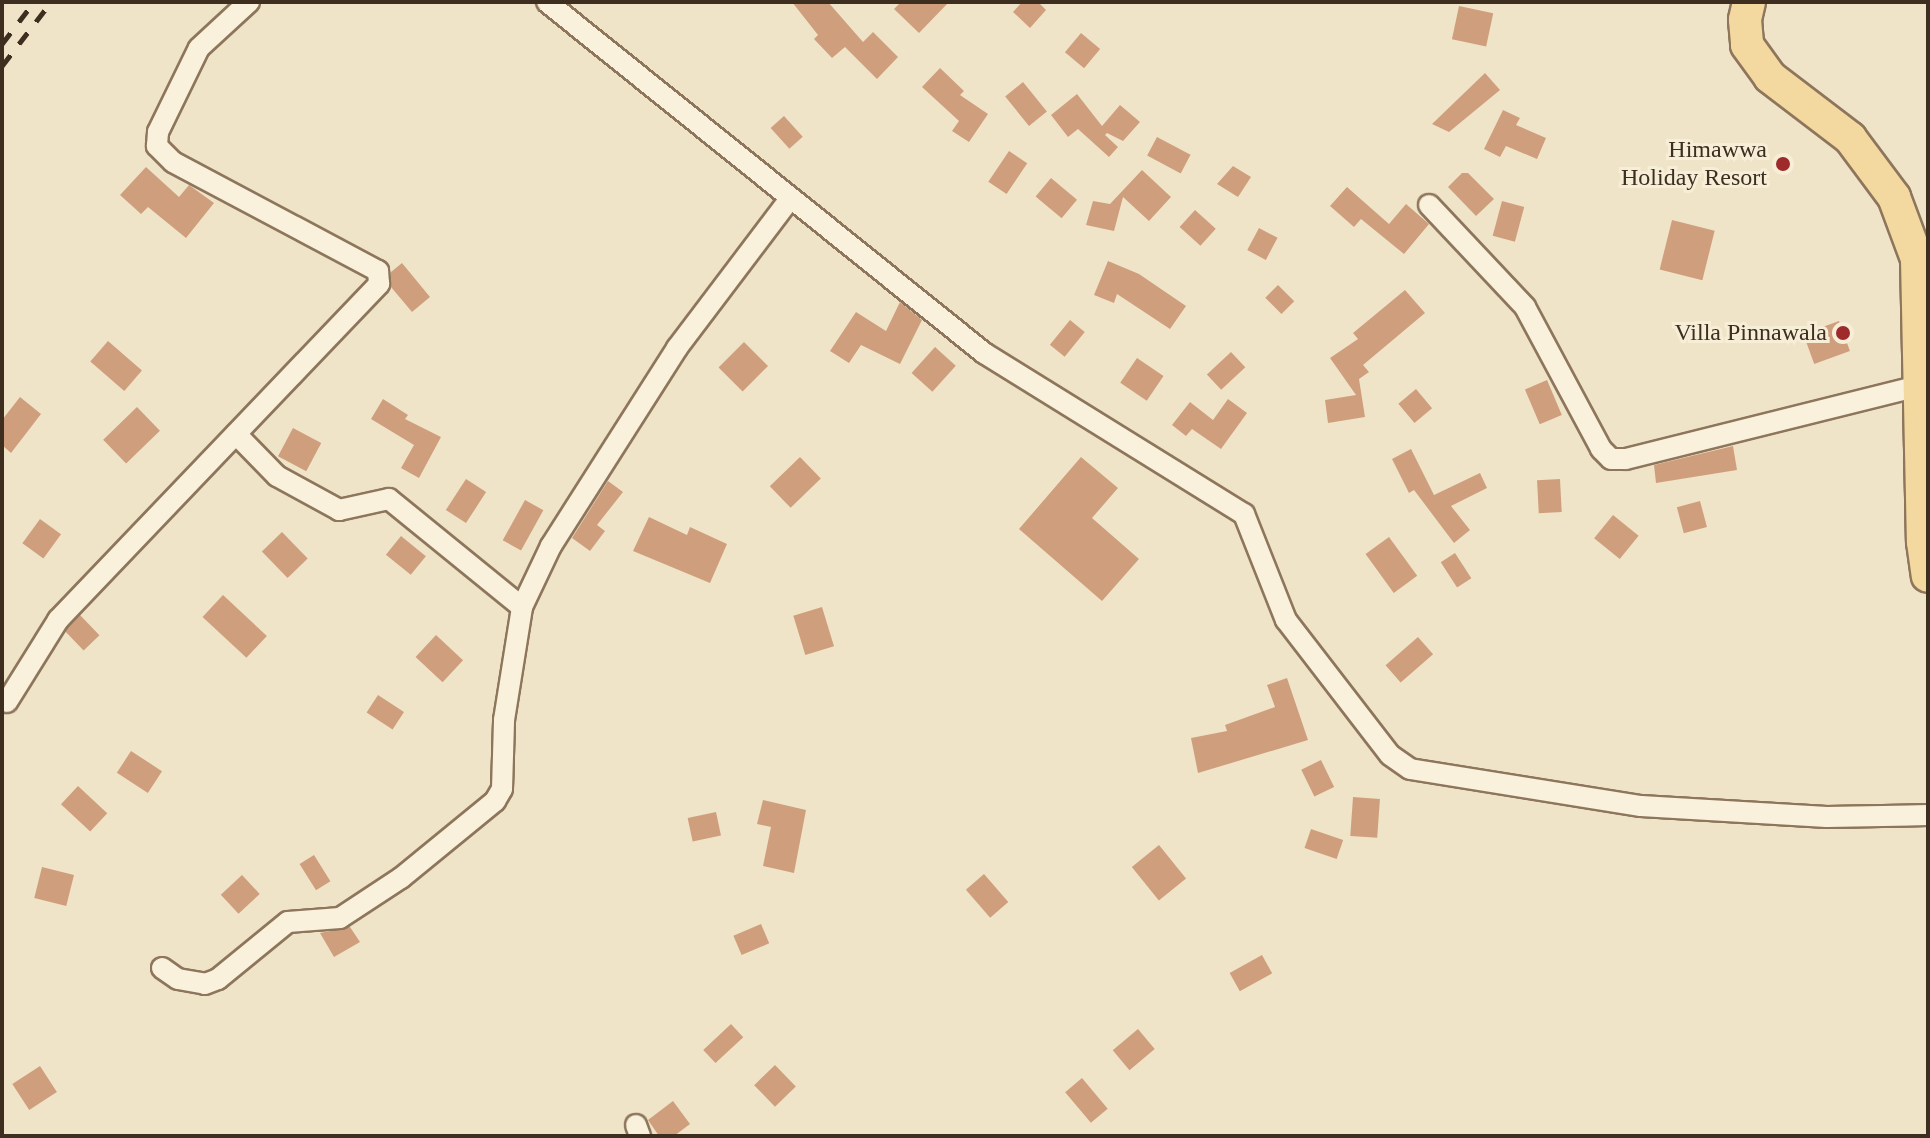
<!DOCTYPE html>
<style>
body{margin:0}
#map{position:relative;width:1930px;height:1138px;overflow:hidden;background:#f0e4c8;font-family:"Times New Roman",serif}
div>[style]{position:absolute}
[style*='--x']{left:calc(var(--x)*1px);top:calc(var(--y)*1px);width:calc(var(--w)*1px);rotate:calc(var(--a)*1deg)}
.building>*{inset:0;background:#cf9f7d;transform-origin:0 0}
.roads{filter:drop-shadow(2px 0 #8d765c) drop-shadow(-2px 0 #8d765c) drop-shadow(0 2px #8d765c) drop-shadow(0 -2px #8d765c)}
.street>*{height:20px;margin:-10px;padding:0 10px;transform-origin:10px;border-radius:10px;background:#faf1dc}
.primary>*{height:32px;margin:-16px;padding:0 16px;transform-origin:16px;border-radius:16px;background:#f3d9a0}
.rail>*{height:5px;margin-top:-2.5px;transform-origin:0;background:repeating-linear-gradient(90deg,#3d2e20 0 14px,transparent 0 28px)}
.dots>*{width:22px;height:22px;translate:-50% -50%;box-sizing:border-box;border:4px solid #f7eed8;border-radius:50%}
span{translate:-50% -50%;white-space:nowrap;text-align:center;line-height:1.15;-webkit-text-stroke:6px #f7eed8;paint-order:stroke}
.poi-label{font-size:24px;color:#3d2e20}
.right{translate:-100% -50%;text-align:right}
.frame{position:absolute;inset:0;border:4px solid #3d2e20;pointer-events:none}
</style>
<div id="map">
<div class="building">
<i style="clip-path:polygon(792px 2px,828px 2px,863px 42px,873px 32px,898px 57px,877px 79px,845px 47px,832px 58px,814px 39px,818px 35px)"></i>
<i style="clip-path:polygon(901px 2px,949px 2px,919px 33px,894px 9px)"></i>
<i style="clip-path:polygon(1022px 2px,1038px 2px,1046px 10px,1030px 28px,1013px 12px)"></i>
<i style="left:1459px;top:6px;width:35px;height:34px;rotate:12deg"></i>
<i style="left:1081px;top:33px;width:25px;height:25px;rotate:40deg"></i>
<i style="clip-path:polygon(940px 68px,964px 91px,960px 95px,988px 114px,969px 142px,952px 131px,959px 121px,922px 87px)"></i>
<i style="clip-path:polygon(1485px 73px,1500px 90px,1449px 132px,1432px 124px)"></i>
<i style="left:1023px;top:82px;width:38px;height:23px;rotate:51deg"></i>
<i style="clip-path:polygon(1077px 94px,1102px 126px,1120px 105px,1140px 122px,1123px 141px,1107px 133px,1105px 135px,1118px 147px,1109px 157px,1078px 129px,1068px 137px,1051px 115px)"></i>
<i style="clip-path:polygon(1503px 110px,1520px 118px,1516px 125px,1546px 138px,1537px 159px,1506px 146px,1500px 157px,1484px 149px)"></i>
<i style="left:784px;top:116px;width:28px;height:18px;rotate:48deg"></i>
<i style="left:1157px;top:137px;width:38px;height:21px;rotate:28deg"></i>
<i style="left:1009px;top:151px;width:22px;height:37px;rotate:34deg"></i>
<i style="clip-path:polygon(1233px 166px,1251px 177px,1238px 197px,1217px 184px)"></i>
<i style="clip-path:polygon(146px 167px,179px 197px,189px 185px,214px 203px,186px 238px,148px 207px,141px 214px,120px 195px)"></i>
<i style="clip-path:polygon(1142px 170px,1171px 197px,1149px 221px,1123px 197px,1114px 231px,1086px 225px,1093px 201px,1110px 204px)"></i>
<i style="clip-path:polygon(1462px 173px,1468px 173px,1494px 199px,1476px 216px,1448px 187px)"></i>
<i style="left:1051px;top:178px;width:34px;height:24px;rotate:40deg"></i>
<i style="clip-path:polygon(1347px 187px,1389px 224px,1406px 204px,1429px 224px,1404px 254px,1361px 219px,1354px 227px,1330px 206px)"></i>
<i style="left:1502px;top:201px;width:23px;height:36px;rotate:15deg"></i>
<i style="left:1195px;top:210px;width:28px;height:23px;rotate:42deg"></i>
<i style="left:1672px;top:220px;width:44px;height:51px;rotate:14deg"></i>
<i style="left:1259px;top:228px;width:21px;height:25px;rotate:28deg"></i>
<i style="clip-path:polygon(1108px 261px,1139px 274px,1186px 306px,1170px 329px,1117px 294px,1114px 303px,1094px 295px)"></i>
<i style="clip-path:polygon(402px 263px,430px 297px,412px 312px,391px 287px,391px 272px)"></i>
<i style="left:1278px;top:285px;width:23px;height:18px;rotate:45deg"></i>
<i style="clip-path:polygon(1405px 290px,1425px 313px,1363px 365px,1369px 372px,1359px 379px,1365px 417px,1328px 423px,1325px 400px,1356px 395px,1330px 358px,1358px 339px,1353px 333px)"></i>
<i style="clip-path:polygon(900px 302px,922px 320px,900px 364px,861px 345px,849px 363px,830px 351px,856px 312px,886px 331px)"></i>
<i style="left:1070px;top:320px;width:19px;height:32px;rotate:39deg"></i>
<i style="left:1839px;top:321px;width:32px;height:38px;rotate:70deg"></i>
<i style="left:108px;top:341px;width:45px;height:27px;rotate:41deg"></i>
<i style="left:744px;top:342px;width:34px;height:36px;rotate:45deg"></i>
<i style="left:935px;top:347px;width:28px;height:35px;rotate:42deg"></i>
<i style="left:1231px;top:352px;width:21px;height:33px;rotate:47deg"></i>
<i style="left:1137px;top:358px;width:32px;height:30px;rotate:34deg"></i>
<i style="left:1547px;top:380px;width:38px;height:24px;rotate:67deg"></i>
<i style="left:1416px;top:389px;width:25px;height:23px;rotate:50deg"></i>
<i style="clip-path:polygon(20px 397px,41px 414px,11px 453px,2px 445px,2px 420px)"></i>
<i style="clip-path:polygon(383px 399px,408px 415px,405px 419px,441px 437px,419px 478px,401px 468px,414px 445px,371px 419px)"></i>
<i style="clip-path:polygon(1228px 399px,1247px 413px,1221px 449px,1192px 429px,1186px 436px,1172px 425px,1190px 402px,1213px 420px)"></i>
<i style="left:137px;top:407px;width:33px;height:47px;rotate:46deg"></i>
<i style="left:293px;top:428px;width:32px;height:32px;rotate:28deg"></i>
<i style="clip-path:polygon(1733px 446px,1737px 470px,1656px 483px,1654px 465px)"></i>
<i style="clip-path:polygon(1411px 449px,1434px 495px,1480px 473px,1487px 488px,1451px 506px,1470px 530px,1454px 543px,1414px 490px,1409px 493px,1392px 459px)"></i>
<i style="left:800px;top:457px;width:30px;height:42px;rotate:46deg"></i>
<i style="clip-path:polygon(1081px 457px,1118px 488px,1092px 518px,1139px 559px,1102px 601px,1019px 529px)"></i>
<i style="left:466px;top:479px;width:24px;height:37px;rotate:33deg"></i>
<i style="left:1560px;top:479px;width:33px;height:23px;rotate:87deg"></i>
<i style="clip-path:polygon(608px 481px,623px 492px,597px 525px,605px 531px,590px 551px,572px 538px)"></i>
<i style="left:525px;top:500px;width:21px;height:46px;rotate:29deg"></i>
<i style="left:1700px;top:501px;width:27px;height:24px;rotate:75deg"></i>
<i style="left:1613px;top:515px;width:33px;height:30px;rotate:39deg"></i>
<i style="clip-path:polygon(649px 517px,687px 535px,690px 527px,727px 544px,710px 583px,633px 551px)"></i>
<i style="left:40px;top:519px;width:26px;height:30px;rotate:36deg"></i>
<i style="left:282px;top:532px;width:37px;height:28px;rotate:46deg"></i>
<i style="left:401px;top:536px;width:32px;height:24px;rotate:39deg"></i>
<i style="left:1389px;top:537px;width:48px;height:29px;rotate:54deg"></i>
<i style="left:1455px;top:553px;width:30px;height:17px;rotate:57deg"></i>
<i style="left:223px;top:595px;width:60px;height:30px;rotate:43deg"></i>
<i style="left:822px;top:607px;width:41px;height:30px;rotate:73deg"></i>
<i style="left:80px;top:615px;width:28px;height:22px;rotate:46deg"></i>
<i style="left:436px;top:635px;width:37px;height:30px;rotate:43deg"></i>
<i style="left:1418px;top:637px;width:23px;height:43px;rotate:49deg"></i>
<i style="clip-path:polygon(1287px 678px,1308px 740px,1198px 773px,1191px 738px,1227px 731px,1225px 725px,1275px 707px,1267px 685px)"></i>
<i style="left:378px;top:695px;width:31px;height:21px;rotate:33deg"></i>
<i style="left:131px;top:751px;width:37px;height:26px;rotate:33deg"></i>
<i style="left:1321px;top:760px;width:30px;height:22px;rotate:64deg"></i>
<i style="left:78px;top:786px;width:40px;height:25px;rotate:43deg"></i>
<i style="left:1353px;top:797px;width:27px;height:39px;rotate:4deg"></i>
<i style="clip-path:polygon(763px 800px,806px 810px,794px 873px,763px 866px,771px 827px,757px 824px)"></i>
<i style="left:716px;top:812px;width:24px;height:29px;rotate:78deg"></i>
<i style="left:1311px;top:829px;width:34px;height:20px;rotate:19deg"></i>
<i style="left:1159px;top:845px;width:43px;height:35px;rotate:51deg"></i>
<i style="left:314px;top:855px;width:31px;height:17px;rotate:58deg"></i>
<i style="left:42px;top:867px;width:33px;height:32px;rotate:14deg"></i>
<i style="left:984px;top:874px;width:37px;height:24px;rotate:49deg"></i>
<i style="left:242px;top:875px;width:26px;height:29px;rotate:47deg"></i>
<i style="left:761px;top:924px;width:21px;height:30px;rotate:67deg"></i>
<i style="clip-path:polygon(350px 927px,360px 942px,334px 957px,320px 933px)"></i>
<i style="left:1262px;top:955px;width:21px;height:37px;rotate:61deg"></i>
<i style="left:731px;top:1024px;width:18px;height:38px;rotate:47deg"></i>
<i style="left:1138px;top:1029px;width:26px;height:33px;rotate:50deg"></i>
<i style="left:775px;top:1065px;width:30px;height:29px;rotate:46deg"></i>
<i style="left:40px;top:1066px;width:31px;height:33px;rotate:57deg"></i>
<i style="left:1082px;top:1078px;width:40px;height:22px;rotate:50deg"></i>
<i style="clip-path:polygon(673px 1101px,690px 1124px,674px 1136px,659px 1136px,648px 1120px)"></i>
</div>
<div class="roads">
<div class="street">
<i style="--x:547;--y:2;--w:561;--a:38.77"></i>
<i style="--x:984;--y:353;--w:306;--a:31.8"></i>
<i style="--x:1244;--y:514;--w:114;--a:68.4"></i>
<i style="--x:1286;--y:620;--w:170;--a:52.4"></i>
<i style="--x:1390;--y:755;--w:24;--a:35"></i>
<i style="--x:1410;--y:769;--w:234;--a:9.1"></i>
<i style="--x:1641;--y:806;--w:186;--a:3.4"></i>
<i style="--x:1827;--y:817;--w:101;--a:-1.1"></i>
<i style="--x:1429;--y:205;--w:140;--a:46.7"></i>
<i style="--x:1525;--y:307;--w:161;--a:61.8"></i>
<i style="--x:1601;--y:449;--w:14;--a:45"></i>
<i style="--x:1611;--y:459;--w:15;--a:0"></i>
<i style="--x:1626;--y:459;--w:302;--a:-14"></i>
<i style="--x:236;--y:434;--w:59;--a:45.7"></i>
<i style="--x:277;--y:476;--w:71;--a:28.7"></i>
<i style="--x:339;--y:510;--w:51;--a:-12.4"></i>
<i style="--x:389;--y:499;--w:171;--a:39.1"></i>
<i style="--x:7;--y:702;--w:97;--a:-58.1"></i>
<i style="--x:58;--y:620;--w:465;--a:-46.3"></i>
<i style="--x:379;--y:284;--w:13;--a:-94"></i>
<i style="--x:378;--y:271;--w:232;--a:-152"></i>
<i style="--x:173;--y:162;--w:23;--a:-135"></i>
<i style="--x:157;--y:146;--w:14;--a:-86"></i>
<i style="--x:158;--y:132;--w:93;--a:-64"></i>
<i style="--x:199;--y:48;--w:68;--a:-42.6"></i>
<i style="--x:162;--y:968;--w:19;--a:35"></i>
<i style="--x:178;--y:979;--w:27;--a:10"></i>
<i style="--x:205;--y:984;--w:14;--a:-21"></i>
<i style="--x:218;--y:979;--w:90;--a:-39.2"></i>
<i style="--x:288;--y:922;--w:52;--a:-4.4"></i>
<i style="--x:340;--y:918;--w:73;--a:-33.3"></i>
<i style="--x:401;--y:878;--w:122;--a:-39.3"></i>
<i style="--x:495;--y:801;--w:14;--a:-60"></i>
<i style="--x:502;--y:789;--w:69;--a:-88.3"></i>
<i style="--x:504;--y:720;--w:114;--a:-80.9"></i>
<i style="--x:522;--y:607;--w:68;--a:-64.6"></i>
<i style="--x:551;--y:546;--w:235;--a:-57.5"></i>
<i style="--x:677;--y:348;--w:186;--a:-52.9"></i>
<i style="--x:636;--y:1125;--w:12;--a:70"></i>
</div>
<div class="primary">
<i style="--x:1749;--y:2;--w:18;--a:103"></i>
<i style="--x:1745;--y:20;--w:25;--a:85"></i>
<i style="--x:1747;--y:45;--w:39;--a:54"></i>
<i style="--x:1770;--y:77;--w:101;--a:37.3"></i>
<i style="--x:1850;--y:138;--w:74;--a:53.3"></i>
<i style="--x:1894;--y:197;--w:66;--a:69.6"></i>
<i style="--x:1917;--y:259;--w:283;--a:88.8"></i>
<i style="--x:1923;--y:542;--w:34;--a:82"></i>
</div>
</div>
<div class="rail">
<i style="--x:2;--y:44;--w:53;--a:-52.7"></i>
<i style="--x:2;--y:66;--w:81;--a:-52.6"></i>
</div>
<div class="dots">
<i style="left:1783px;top:164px;background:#9e2a2b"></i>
<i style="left:1843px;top:333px;background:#9e2a2b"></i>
</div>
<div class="poi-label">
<span class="right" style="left:1767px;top:164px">Himawwa<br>Holiday Resort</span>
<span class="right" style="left:1827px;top:333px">Villa Pinnawala</span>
</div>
<div class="frame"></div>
</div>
